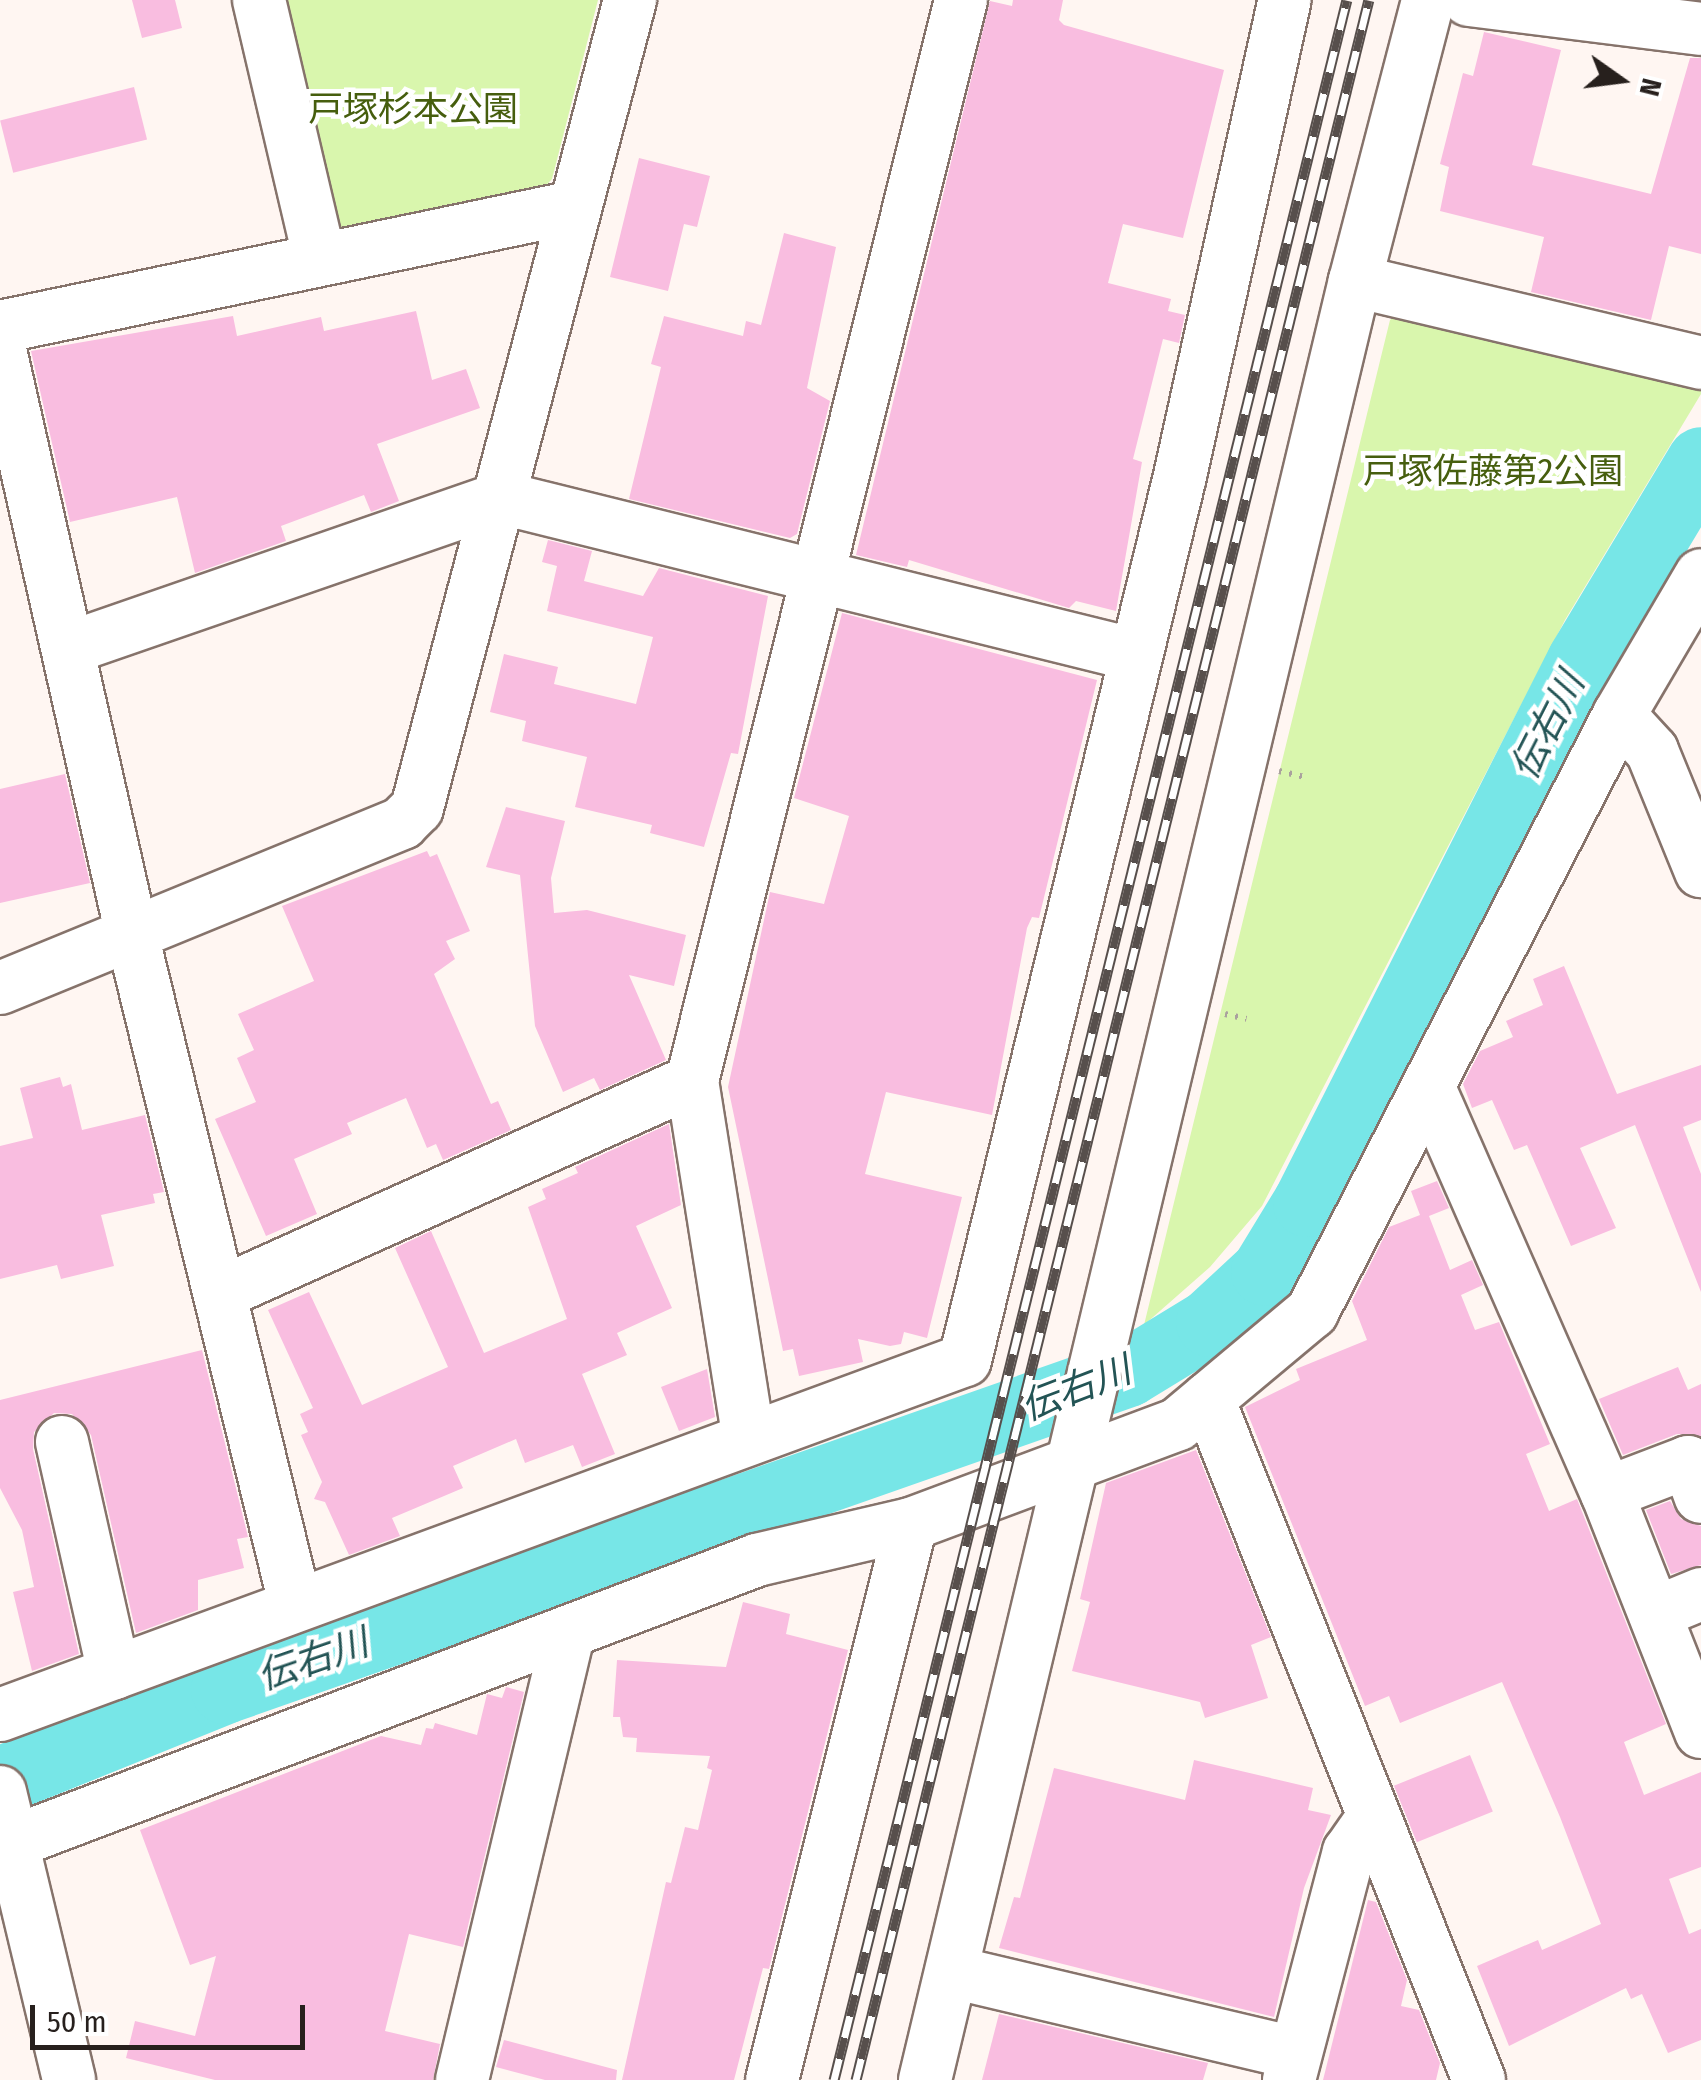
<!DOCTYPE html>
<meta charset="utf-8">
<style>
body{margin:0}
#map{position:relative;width:1701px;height:2080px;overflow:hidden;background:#fff6f2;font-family:"Fira Sans Condensed","Noto Sans JP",sans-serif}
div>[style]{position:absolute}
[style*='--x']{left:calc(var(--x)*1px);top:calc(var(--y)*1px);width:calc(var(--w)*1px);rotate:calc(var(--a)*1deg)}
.green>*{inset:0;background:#d9f6ad}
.stream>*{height:11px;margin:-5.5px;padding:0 5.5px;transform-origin:5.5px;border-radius:5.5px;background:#77e6e7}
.river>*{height:68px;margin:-34px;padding:0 34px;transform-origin:34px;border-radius:34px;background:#77e6e7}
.building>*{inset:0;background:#f9bde0;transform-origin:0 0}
.path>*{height:6px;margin-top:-3px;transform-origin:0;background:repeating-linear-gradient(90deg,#aaa19e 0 2.5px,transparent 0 10.5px)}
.roads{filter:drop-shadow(2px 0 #86736b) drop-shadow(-2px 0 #86736b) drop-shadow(0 2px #86736b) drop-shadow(0 -2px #86736b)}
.minor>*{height:52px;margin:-26px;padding:0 26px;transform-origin:26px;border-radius:26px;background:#fff}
.rail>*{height:11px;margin-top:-5.5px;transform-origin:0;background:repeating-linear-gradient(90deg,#fff 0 22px,#574f4c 0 44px);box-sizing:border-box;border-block:2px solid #574f4c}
span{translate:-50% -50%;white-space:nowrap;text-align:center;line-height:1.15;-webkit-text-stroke:9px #fff;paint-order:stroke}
.park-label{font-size:35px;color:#465e0e}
.water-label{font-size:38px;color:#235455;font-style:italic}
.north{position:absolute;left:1571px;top:30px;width:100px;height:100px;-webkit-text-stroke:8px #fff;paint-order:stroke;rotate:104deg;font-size:28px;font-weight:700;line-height:40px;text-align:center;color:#27201d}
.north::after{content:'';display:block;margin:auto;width:35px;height:45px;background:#27201d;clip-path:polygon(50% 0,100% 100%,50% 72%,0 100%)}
.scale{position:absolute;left:30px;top:2005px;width:275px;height:45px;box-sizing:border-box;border:5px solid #27201d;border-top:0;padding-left:12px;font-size:30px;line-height:35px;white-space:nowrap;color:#27201d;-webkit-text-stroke:8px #fff;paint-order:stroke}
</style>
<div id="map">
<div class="green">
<i style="clip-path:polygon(280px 0,598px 0,552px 179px,539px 193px,350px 233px,328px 222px)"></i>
<i style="clip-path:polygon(1407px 307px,1701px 382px,1701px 394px,1565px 620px,1262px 1206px,1210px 1267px,1144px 1325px,1390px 320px)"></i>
</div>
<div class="stream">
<i style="--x:1562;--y:649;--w:22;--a:32"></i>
</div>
<div class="river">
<i style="--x:0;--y:1781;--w:243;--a:-22"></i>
<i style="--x:225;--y:1690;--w:957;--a:-19.34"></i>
<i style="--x:1128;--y:1373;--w:96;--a:-31.4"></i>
<i style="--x:1210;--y:1323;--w:75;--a:-42.8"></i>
<i style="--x:1265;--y:1272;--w:81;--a:-58.7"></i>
<i style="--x:1307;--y:1203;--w:607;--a:-63.18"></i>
<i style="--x:1581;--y:661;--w:233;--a:-59"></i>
</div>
<div class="building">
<i style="clip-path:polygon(132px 0,175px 0,182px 28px,142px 38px)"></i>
<i style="clip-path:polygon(1013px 0,1063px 0,1059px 20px,1064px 25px,1224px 70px,1183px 238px,1123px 224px,1108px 283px,1171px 299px,1168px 311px,1185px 315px,1179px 343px,1163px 339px,1133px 459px,1142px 462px,1116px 611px,1076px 601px,1069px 608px,909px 560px,907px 567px,856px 555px,990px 1px,1012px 6px)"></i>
<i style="clip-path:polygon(1484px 32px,1561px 50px,1532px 165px,1651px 194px,1690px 58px,1701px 58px,1701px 254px,1669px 246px,1651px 320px,1531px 292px,1544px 237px,1440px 211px,1449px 167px,1440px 164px,1463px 73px,1473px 76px)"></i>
<i style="left:134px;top:87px;width:54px;height:138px;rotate:76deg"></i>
<i style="clip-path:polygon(639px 158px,710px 176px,697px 227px,684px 224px,668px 291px,610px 277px)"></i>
<i style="clip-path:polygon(784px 233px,836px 247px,807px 388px,830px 401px,797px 534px,790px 538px,629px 499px,661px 367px,651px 364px,664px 316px,743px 336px,746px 321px,761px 325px)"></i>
<i style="clip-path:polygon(416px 311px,432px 380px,466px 369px,480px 408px,377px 444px,399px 501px,371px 512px,364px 495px,281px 526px,286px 541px,195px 573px,177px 497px,70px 522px,31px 351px,233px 316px,237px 336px,321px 317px,324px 331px)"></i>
<i style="clip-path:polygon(548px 540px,592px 551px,584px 581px,643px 596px,659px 568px,768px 596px,738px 754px,731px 753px,704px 847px,650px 833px,652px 825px,575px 807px,587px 757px,522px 741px,526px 721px,490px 712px,504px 654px,558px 667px,554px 684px,636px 704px,653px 637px,547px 611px,557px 566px,542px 562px)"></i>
<i style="clip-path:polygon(842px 613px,1097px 680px,1039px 918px,1032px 917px,1027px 928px,992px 1115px,886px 1092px,865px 1174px,962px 1197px,927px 1338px,904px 1332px,901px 1344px,890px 1346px,858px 1339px,863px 1362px,799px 1376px,793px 1349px,783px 1351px,728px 1087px,770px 892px,824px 904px,849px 816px,794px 798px)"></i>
<i style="clip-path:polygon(65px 774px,90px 883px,0 903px,0 789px)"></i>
<i style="clip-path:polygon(506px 807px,565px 821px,551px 878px,554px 913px,587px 910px,686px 935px,674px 986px,629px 975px,666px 1060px,600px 1090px,594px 1078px,563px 1092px,535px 1026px,520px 875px,486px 867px)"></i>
<i style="clip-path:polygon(427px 851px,430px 857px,437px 854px,470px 931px,446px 941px,455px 959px,434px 974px,491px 1104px,498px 1101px,511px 1130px,443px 1160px,436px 1144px,427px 1148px,406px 1098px,347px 1123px,352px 1134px,294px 1159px,317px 1214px,266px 1236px,215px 1119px,256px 1102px,237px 1058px,254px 1050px,238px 1014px,314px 981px,282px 906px)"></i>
<i style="clip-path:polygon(1564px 966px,1617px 1094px,1701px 1065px,1701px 1120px,1683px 1127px,1701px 1174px,1701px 1292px,1635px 1125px,1580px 1148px,1616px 1228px,1571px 1246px,1527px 1145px,1514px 1150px,1492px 1100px,1472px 1108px,1463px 1084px,1480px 1051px,1513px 1037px,1506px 1021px,1543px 1005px,1533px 979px)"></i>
<i style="clip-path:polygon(60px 1077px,63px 1087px,71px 1084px,82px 1130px,145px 1115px,164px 1192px,153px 1194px,155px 1203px,101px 1215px,114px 1266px,61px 1279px,57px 1265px,0 1279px,0 1146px,33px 1138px,20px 1088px)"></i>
<i style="clip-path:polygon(669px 1124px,681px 1205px,636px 1226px,672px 1308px,617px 1333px,627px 1355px,582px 1374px,615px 1454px,582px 1467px,573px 1445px,525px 1463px,516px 1439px,453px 1466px,463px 1488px,392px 1518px,400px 1536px,349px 1555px,325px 1502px,314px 1499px,322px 1482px,301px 1435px,308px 1432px,300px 1414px,313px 1408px,268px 1310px,309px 1292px,362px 1405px,448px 1367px,395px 1248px,431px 1231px,484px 1353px,567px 1319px,528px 1207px,546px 1199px,542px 1189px,578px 1173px,575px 1167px)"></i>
<i style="clip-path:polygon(1437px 1181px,1449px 1208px,1429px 1216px,1450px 1270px,1472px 1260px,1483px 1285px,1461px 1295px,1475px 1330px,1499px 1322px,1550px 1444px,1526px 1454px,1549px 1511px,1577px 1499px,1666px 1724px,1624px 1742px,1644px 1795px,1701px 1772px,1701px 1867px,1669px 1879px,1689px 1934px,1701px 1929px,1701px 2040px,1668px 2053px,1642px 1994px,1631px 1999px,1626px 1988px,1509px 2046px,1477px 1966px,1538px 1940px,1542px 1950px,1601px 1924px,1560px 1817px,1502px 1682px,1400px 1723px,1389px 1696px,1365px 1706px,1245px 1407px,1300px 1380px,1296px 1369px,1367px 1340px,1352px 1301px,1389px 1227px,1420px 1215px,1411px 1191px)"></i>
<i style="clip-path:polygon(202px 1350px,248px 1537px,237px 1539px,244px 1568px,198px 1580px,198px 1610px,136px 1633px,91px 1435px,72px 1414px,54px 1413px,34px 1432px,33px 1449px,79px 1654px,32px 1671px,13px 1592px,34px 1587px,22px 1530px,0 1488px,0 1400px)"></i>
<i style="clip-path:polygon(1678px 1367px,1688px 1390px,1701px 1384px,1701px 1436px,1677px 1434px,1623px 1455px,1599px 1399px)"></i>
<i style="clip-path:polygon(707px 1369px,715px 1417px,679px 1431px,661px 1387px)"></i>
<i style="clip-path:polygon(1196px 1450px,1271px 1637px,1251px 1645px,1268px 1698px,1205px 1718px,1200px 1702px,1072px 1671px,1090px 1602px,1080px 1599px,1106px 1483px)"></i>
<i style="clip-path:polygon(1670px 1501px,1681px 1519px,1701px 1526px,1701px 1565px,1671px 1574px,1646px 1510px)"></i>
<i style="clip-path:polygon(743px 1602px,790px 1614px,786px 1634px,848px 1650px,769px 1969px,763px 1968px,734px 2080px,622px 2080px,666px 1882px,671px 1883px,685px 1827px,698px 1830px,712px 1770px,707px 1768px,710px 1756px,636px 1752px,637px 1738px,623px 1737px,620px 1717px,613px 1717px,617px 1660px,726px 1667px)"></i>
<i style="clip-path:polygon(506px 1687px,524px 1692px,463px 1947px,409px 1934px,385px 2031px,440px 2044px,433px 2080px,215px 2080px,126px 2058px,135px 2021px,195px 2036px,216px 1956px,190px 1965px,140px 1830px,381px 1736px,421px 1745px,426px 1728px,433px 1729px,435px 1723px,477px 1735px,487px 1694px,502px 1698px)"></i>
<i style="left:1470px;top:1755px;width:61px;height:82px;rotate:68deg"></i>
<i style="clip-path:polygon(1194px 1760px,1313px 1788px,1308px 1810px,1331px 1815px,1304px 1888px,1274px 2017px,999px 1948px,1014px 1897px,1020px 1898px,1054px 1768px,1185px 1800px)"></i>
<i style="clip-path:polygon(1368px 1900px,1376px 1902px,1407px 1980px,1401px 2006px,1419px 2010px,1440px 2063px,1436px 2080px,1323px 2080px)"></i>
<i style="clip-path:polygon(999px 2014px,1208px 2063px,1203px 2080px,982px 2080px)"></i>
<i style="clip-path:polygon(504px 2040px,617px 2070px,616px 2080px,545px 2080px,496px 2067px)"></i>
</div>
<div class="path">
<i style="--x:1279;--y:771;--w:27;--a:13"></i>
<i style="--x:1225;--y:1014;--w:22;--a:13"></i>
</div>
<div class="roads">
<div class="minor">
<i style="--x:259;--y:0;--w:263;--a:76.8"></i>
<i style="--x:1469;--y:0;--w:234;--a:7.1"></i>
<i style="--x:1355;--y:281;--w:356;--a:13.3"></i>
<i style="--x:0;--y:327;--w:586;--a:-11.81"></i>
<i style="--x:0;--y:350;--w:600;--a:77.28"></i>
<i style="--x:132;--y:935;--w:688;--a:76.29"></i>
<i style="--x:72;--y:647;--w:455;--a:-19.1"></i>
<i style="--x:502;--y:498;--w:653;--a:13.91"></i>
<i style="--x:1619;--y:715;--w:49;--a:47.5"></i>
<i style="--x:1652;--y:751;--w:130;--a:67.8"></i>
<i style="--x:0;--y:988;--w:435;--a:-22.3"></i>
<i style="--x:402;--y:823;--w:21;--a:-45"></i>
<i style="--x:417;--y:808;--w:836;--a:-75.23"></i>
<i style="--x:1429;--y:1088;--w:442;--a:66.3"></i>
<i style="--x:1607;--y:1493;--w:257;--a:68.5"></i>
<i style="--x:221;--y:1293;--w:517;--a:-24.23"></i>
<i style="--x:1208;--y:1399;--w:733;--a:68.3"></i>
<i style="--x:748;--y:1434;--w:357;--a:-99"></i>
<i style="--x:692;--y:1081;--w:1114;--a:-76.03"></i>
<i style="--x:62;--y:1442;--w:237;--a:77.3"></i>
<i style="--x:1607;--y:1493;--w:87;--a:-20.9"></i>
<i style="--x:1688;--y:1462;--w:37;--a:70"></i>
<i style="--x:1655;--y:1613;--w:50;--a:-22.4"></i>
<i style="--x:0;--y:1715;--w:1028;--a:-20.2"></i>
<i style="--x:965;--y:1360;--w:910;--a:-76.33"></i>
<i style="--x:1180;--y:476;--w:487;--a:-77.6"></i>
<i style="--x:0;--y:1792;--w:296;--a:76.5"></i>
<i style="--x:0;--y:1847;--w:810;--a:-20.76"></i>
<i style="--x:757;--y:1560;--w:158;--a:-13.2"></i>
<i style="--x:911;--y:1524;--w:285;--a:-20.5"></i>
<i style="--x:1178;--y:1424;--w:175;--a:-39.9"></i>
<i style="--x:1312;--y:1312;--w:671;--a:-62.79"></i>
<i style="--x:1619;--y:715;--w:162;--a:-59.6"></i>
<i style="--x:952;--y:1972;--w:352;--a:13.3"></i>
<i style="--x:462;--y:2080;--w:458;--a:-76.6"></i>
<i style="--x:772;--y:2080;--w:573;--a:-75.96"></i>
<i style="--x:925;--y:2080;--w:1850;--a:-76.56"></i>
<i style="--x:1355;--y:281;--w:290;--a:-75.4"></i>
<i style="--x:1289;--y:2080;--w:236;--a:-75.3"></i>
<i style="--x:1349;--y:1852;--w:40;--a:-55.1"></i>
</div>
</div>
<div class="rail">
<i style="--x:834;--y:2080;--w:2142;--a:-76.15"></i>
<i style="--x:856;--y:2080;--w:2142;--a:-76.15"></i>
</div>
<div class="park-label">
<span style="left:413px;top:109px">戸塚杉本公園</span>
<span style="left:1493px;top:471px">戸塚佐藤第2公園</span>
</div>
<div class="water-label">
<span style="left:1548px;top:726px;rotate:-63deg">伝右川</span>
<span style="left:1076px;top:1389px;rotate:-21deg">伝右川</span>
<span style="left:313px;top:1660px;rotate:-19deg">伝右川</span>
</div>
<div class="north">N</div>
<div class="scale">50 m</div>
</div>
